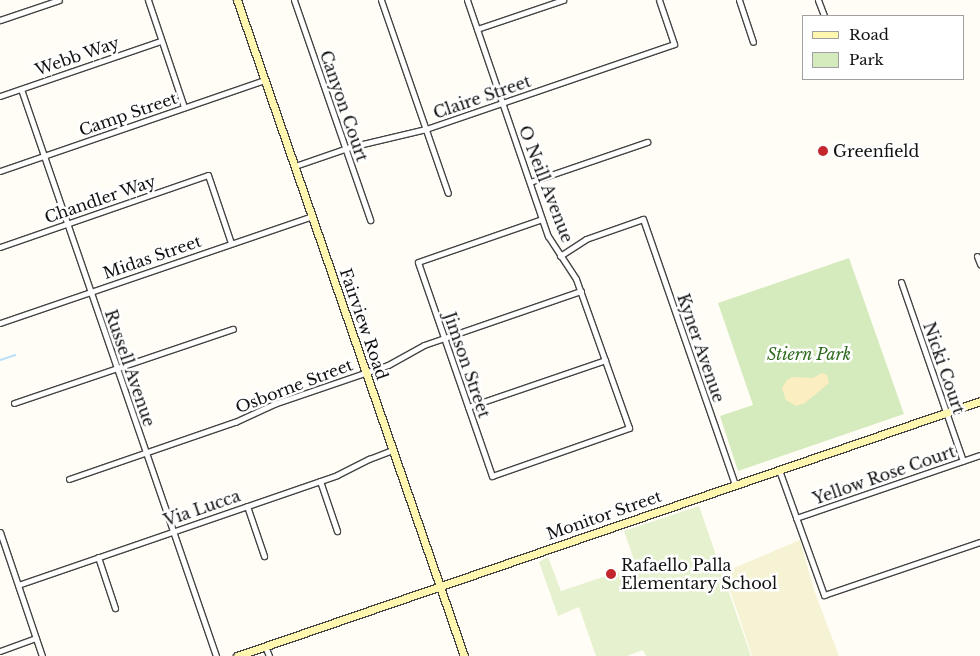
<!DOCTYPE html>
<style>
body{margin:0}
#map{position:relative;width:980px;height:656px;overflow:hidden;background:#fffdf5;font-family:"Libre Baskerville",serif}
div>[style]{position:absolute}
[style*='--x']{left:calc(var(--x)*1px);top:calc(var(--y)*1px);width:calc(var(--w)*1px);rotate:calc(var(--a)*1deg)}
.farmland>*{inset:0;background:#f6f3d4}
.green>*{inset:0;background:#d5ebbd}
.sand>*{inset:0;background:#fbeec1}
.pitch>*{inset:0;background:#e6f2cf}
.stream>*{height:2px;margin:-1px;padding:0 1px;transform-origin:1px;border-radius:1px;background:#b9e0f7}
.roads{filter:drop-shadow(1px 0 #444) drop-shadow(-1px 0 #444) drop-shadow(0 1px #444) drop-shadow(0 -1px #444)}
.street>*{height:5px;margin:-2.5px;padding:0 2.5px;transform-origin:2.5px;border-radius:2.5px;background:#fff}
.secondary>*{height:7px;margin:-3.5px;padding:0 3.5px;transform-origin:3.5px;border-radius:3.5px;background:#fff6b0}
.dots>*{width:14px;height:14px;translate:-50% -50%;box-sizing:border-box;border:2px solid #fff;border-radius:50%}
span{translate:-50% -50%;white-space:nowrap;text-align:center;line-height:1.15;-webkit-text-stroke:5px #fff;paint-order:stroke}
.street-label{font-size:16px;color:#111}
.poi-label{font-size:16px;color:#111}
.left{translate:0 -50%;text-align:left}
.park-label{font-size:16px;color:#2f6b1f;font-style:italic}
.legend{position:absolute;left:802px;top:15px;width:162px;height:65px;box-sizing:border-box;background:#fff;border:1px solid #a0a0a0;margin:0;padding:6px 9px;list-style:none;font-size:15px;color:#111}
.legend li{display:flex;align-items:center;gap:10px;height:25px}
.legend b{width:25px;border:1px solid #a0a0a0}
</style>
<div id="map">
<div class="farmland">
<i style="clip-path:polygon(800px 540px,814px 590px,839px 656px,752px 656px,724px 572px)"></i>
</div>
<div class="green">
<i style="clip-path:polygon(849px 258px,904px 414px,738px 471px,720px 416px,753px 405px,718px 303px)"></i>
</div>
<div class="sand">
<i style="clip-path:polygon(822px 373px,827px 375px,829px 383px,805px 403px,796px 406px,786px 400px,782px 388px,787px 380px,792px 377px,813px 378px)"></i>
</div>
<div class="pitch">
<i style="clip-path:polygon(699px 506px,751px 656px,646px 656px,643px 650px,627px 656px,596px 656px,579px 607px,558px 616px,539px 562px,548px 557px,561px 591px,636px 566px,624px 531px)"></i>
</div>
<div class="stream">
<i style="--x:0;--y:360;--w:16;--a:-18"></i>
</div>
<div class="roads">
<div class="street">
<i style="--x:148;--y:0;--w:113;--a:71.4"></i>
<i style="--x:294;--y:0;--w:233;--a:70.9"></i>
<i style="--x:381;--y:0;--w:204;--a:70.9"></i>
<i style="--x:467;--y:0;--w:250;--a:71.1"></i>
<i style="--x:548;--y:236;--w:51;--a:56.9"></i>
<i style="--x:576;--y:279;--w:158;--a:70.4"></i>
<i style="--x:629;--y:428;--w:145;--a:160.7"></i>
<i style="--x:492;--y:476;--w:226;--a:-109.1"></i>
<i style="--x:418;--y:262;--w:131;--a:-19.1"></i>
<i style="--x:739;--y:0;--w:44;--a:71.6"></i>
<i style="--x:818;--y:0;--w:17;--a:69"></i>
<i style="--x:0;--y:20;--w:62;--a:-18.7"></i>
<i style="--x:477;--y:29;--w:91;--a:-18.6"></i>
<i style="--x:21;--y:89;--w:600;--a:71.02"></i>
<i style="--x:0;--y:96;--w:170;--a:-18.9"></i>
<i style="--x:295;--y:166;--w:58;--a:-19.1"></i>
<i style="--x:350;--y:147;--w:78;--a:-13.3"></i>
<i style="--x:426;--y:129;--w:262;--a:-18.9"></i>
<i style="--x:674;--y:44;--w:46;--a:-108.8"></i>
<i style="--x:0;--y:171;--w:280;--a:-19"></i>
<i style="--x:530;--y:182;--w:124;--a:-18.9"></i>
<i style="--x:0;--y:247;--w:220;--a:-19.1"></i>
<i style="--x:208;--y:175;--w:72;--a:71.3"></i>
<i style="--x:560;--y:256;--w:31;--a:-33"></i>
<i style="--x:586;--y:239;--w:60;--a:-19.3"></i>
<i style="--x:643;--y:219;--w:281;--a:70.9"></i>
<i style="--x:977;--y:256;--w:9;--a:69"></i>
<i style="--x:901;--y:282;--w:189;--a:70.9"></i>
<i style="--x:0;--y:323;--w:330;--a:-18.9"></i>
<i style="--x:14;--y:403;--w:231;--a:-18.7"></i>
<i style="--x:468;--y:407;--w:145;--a:-18.9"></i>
<i style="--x:779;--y:470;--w:133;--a:70.2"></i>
<i style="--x:824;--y:595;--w:165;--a:-18.8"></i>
<i style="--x:69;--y:479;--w:176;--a:-19"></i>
<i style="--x:235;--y:422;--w:43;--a:-24.8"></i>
<i style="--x:274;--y:404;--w:120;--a:-18.9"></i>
<i style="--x:388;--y:365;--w:41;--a:-29.1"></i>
<i style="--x:424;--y:345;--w:166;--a:-19"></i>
<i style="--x:320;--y:481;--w:53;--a:71.2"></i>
<i style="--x:247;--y:506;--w:53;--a:71.2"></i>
<i style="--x:796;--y:518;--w:194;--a:-18.9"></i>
<i style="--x:0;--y:532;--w:131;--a:71.3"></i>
<i style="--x:98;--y:557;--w:54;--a:71.6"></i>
<i style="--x:18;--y:585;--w:337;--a:-19"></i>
<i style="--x:337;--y:475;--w:36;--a:-27"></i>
<i style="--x:369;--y:459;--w:26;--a:-21"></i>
<i style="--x:265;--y:646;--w:11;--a:68"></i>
<i style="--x:0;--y:651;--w:38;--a:-20"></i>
</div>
<div class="secondary">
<i style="--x:237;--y:0;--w:694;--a:70.91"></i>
<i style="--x:237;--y:656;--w:786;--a:-18.94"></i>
</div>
</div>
<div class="dots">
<i style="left:823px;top:151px;background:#c4262e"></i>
<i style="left:611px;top:574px;background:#c4262e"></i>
</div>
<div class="street-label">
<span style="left:77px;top:56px;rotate:-19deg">Webb Way</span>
<span style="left:482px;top:97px;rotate:-19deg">Claire Street</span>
<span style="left:344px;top:106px;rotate:71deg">Canyon Court</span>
<span style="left:128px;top:114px;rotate:-19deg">Camp Street</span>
<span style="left:546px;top:184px;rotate:69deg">O Neill Avenue</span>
<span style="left:100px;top:199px;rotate:-19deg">Chandler Way</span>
<span style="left:152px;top:257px;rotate:-19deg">Midas Street</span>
<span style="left:364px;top:324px;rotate:71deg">Fairview Road</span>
<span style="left:701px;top:348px;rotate:71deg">Kyner Avenue</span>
<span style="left:467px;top:365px;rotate:71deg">Jimson Street</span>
<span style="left:130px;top:368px;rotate:71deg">Russell Avenue</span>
<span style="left:944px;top:368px;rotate:71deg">Nicki Court</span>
<span style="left:294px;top:386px;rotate:-21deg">Osborne Street</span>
<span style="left:884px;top:475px;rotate:-19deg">Yellow Rose Court</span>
<span style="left:202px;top:508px;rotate:-19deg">Via Lucca</span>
<span style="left:604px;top:515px;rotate:-19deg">Monitor Street</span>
</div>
<div class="poi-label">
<span class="left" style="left:833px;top:151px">Greenfield</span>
<span class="left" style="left:621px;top:574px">Rafaello Palla<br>Elementary School</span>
</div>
<div class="park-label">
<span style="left:809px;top:354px">Stiern Park</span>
</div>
<ul class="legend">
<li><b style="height:6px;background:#fff6b0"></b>Road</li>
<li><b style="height:14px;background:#d5ebbd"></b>Park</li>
</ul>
</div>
